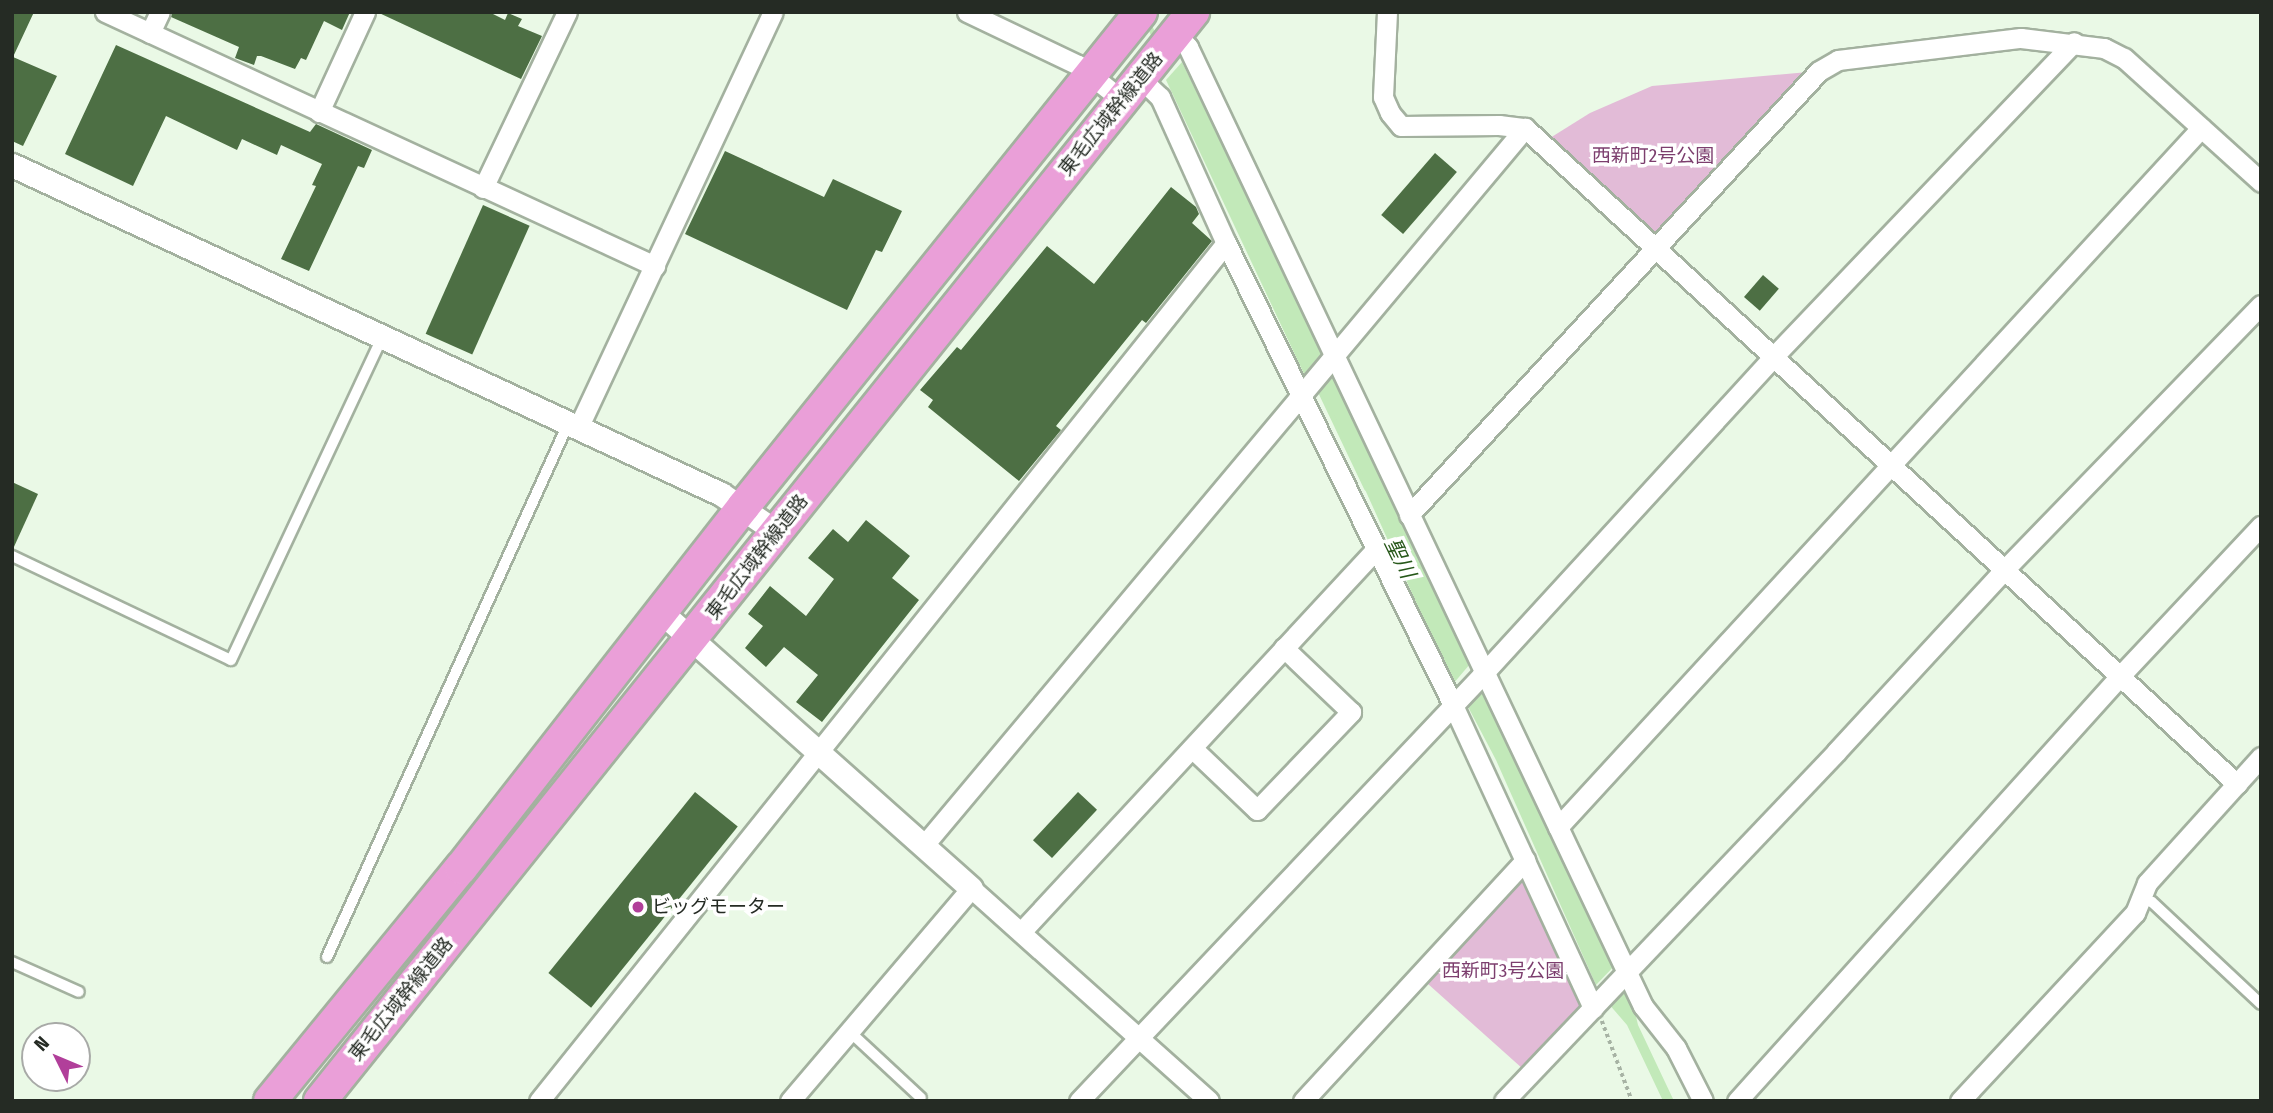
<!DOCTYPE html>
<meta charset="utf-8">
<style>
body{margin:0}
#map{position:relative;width:2273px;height:1113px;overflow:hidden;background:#eaf9e6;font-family:"Fira Sans Condensed","Noto Sans JP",sans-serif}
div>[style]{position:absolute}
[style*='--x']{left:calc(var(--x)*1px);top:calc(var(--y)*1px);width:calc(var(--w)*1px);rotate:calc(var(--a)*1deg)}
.green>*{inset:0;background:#e2bbd7}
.water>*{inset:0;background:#c2e9b9}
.stream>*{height:5px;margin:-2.5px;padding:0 2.5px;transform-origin:2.5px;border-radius:2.5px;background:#c2e9b9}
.building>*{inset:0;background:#4d6f44;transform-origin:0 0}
.path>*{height:3.5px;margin-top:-1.75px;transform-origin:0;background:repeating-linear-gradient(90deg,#a7b3a4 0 3.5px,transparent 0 7px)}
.roads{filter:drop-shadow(2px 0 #a3b19f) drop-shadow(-2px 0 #a3b19f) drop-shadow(0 2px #a3b19f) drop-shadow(0 -2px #a3b19f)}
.service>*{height:10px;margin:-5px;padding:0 5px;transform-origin:5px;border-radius:5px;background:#fff}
.minor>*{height:19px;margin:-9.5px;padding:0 9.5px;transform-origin:9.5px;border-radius:9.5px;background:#fff}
.tertiary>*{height:23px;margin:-11.5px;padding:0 11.5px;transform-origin:11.5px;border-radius:11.5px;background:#fff}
.trunk>*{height:32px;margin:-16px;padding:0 16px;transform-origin:16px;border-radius:16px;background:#ea9fd8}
.dots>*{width:19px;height:19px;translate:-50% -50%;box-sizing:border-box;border:4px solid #fff;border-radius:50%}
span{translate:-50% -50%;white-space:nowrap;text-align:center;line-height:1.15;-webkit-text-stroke:7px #fff;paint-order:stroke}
.street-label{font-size:19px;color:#252b24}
.park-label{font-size:19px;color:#7c3e6e}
.poi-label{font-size:19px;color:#252b24}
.left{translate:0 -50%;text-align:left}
.water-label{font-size:21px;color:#265719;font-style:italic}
.frame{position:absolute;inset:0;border:14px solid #252b24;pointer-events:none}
.north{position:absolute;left:21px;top:1022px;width:70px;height:70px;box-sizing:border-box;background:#fff;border:2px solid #a8aaa7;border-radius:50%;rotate:313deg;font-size:19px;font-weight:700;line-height:28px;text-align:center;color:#252b24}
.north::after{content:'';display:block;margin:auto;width:24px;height:32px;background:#b13f9a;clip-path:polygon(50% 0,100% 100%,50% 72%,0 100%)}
</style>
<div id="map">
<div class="green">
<i style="clip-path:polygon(1819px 71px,1658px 248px,1542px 143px,1590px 113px,1652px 86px)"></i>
<i style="clip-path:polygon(1520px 865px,1583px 1004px,1523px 1069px,1418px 975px)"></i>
</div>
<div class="water">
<i style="clip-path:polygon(1182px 62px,1323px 352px,1304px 374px,1166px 80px)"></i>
<i style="clip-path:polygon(1334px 372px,1470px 664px,1453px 684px,1320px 390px)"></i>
<i style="clip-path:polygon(1484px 684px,1617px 963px,1596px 985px,1496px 760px,1466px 703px)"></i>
<i style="clip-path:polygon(1628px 982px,1638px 1025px,1674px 1101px,1663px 1101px,1627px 1025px,1608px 1003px)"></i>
</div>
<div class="stream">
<i style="--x:1147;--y:21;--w:22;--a:66"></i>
<i style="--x:1316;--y:383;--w:116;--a:64.5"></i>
</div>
<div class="building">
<i style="clip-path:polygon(12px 12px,34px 12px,13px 57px,57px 76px,23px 146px,12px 141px)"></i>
<i style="clip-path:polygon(172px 12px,350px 12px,342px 30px,324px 21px,306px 60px,301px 58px,295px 69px,261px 56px,257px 56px,254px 65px,235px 58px,239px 47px,171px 17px)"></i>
<i style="clip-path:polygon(377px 12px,489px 12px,505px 20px,508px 13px,522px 19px,518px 26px,542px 36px,521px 79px)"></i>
<i style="clip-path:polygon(116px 45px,310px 132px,316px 124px,372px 150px,364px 168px,358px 166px,309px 271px,281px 259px,316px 186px,312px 185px,322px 164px,281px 145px,277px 155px,242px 139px,237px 150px,166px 116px,133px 186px,65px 154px)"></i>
<i style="clip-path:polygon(725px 151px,824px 197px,833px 179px,902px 211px,882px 252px,876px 250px,847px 310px,685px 234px)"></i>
<i style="left:1435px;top:153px;width:29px;height:82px;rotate:41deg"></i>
<i style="clip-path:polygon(1171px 187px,1196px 207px,1199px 214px,1192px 223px,1212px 241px,1146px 323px,1142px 320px,1056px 426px,1061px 430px,1019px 481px,928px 407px,933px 400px,920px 390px,957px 347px,961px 350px,1047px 246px,1094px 284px)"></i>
<i style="left:483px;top:205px;width:51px;height:141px;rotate:24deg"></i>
<i style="left:1763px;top:275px;width:21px;height:29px;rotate:41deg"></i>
<i style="clip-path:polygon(12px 482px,38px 494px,13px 549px,12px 549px)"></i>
<i style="clip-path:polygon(866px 520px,910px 556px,892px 578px,919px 600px,822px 722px,796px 702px,818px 675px,784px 647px,766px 667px,745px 648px,763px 626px,748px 614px,770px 586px,806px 616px,834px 579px,808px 558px,833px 529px,848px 542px)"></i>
<i style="left:695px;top:792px;width:55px;height:233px;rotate:39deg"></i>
<i style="left:1078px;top:792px;width:26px;height:66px;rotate:43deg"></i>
</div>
<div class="path">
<i style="--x:1602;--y:1021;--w:85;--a:69.4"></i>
</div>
<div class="roads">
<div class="service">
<i style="--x:12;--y:556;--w:242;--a:25.4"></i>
<i style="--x:231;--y:660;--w:356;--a:-64.9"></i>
<i style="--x:2141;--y:899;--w:11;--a:15"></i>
<i style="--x:2152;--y:902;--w:149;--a:43.1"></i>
<i style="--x:327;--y:957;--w:585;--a:-65.67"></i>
<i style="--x:12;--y:962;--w:73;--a:24.1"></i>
<i style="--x:849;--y:1031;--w:98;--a:42.9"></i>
</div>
<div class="minor">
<i style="--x:105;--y:12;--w:606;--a:24.79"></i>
<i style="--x:967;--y:12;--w:123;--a:25.5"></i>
<i style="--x:1078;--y:65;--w:56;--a:38.5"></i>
<i style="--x:1387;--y:12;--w:85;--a:92.7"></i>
<i style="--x:1383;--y:97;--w:17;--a:66"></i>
<i style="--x:1390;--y:113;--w:17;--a:50"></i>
<i style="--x:1401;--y:126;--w:98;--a:-0.6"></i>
<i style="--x:1499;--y:125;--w:26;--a:7"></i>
<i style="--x:1525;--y:128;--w:968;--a:42.66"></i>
<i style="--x:150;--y:33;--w:23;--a:-65"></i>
<i style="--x:1176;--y:34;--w:18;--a:47"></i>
<i style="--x:1188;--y:47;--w:1061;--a:64.62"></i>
<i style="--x:1643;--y:1006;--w:53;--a:51.8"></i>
<i style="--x:1676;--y:1048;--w:59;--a:63"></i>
<i style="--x:1140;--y:78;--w:28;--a:44"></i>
<i style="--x:1160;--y:97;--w:160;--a:65.7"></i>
<i style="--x:1226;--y:243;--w:515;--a:63.83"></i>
<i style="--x:1453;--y:705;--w:334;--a:65.2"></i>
<i style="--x:319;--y:112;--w:110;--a:-65.3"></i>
<i style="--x:483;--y:188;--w:195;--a:-64.5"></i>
<i style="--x:578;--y:428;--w:459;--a:-64.9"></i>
<i style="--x:1409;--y:515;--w:604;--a:-47.28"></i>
<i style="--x:1819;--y:71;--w:22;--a:-30"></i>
<i style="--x:1838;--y:60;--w:184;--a:-6.9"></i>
<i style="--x:2021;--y:38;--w:84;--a:6.9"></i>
<i style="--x:2104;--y:48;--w:22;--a:27"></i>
<i style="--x:2124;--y:58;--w:185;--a:42.1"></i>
<i style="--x:1192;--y:748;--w:90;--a:43.6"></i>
<i style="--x:1257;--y:810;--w:136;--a:-46.2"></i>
<i style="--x:1351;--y:712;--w:93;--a:-136.3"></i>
<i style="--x:1558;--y:827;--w:950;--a:-47.39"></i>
<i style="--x:924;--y:845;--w:936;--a:-50.03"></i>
<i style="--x:1021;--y:932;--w:522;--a:-47.17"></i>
<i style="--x:539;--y:1101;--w:1099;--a:-51.32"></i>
<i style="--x:790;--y:1101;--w:280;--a:-49.6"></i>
<i style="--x:971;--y:888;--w:319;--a:41.8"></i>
<i style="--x:1079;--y:1101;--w:585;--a:-46.59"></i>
<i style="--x:1481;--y:676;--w:434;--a:-47.5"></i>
<i style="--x:1774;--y:356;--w:434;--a:-46.3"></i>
<i style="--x:1303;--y:1101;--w:328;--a:-47.3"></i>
<i style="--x:1504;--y:1101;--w:482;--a:-46.4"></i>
<i style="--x:1836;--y:752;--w:248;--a:-47.3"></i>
<i style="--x:2004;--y:570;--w:369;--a:-45.9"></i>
<i style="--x:1737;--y:1101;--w:572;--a:-47.98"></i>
<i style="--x:2120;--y:676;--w:206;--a:-46.8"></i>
<i style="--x:1960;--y:1101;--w:257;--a:-47.1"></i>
<i style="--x:2135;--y:913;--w:32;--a:-68"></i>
<i style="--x:2147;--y:883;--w:170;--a:-47.9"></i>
</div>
<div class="tertiary">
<i style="--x:12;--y:165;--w:782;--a:24.89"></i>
<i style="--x:721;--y:494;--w:68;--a:34.2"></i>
<i style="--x:661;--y:612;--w:415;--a:41.7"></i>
</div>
<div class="trunk">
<i style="--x:270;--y:1101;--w:301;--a:-50.7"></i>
<i style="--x:461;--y:868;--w:458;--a:-52"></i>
<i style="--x:743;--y:507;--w:635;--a:-51.2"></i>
<i style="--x:320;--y:1101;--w:1396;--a:-51.28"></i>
</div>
</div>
<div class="dots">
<i style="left:638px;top:907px;background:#b13f9a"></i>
</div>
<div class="street-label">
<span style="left:1111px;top:114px;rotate:-51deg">東毛広域幹線道路</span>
<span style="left:757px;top:557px;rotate:-52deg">東毛広域幹線道路</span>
<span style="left:401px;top:999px;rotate:-51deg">東毛広域幹線道路</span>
</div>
<div class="park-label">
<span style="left:1653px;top:156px">西新町2号公園</span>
<span style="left:1503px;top:971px">西新町3号公園</span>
</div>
<div class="poi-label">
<span class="left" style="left:652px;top:907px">ビッグモーター</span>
</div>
<div class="water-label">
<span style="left:1400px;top:558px;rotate:64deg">聖川</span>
</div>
<div class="frame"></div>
<div class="north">N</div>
</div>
